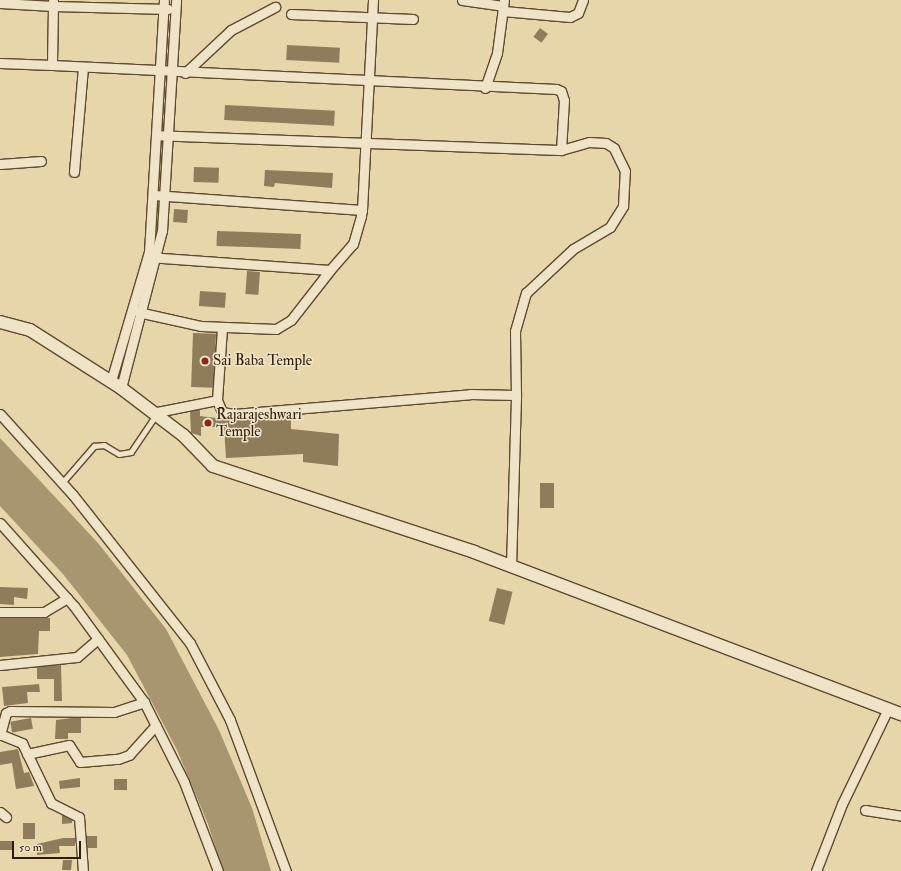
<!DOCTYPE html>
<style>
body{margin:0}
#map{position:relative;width:901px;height:871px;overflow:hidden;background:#e7d6aa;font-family:"IM FELL Double Pica",serif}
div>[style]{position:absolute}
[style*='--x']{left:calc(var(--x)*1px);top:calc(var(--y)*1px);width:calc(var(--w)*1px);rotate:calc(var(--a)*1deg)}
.water>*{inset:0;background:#a89671}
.building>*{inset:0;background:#8f7c5a;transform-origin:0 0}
.roads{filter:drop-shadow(1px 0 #5d4a2d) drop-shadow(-1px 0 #5d4a2d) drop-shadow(0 1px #5d4a2d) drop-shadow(0 -1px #5d4a2d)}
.service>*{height:4.5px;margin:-2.25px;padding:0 2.25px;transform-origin:2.25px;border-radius:2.25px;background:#efe4c8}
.minor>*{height:9px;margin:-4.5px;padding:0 4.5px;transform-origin:4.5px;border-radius:4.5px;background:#efe4c8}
.tertiary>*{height:12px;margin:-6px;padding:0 6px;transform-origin:6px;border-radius:6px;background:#efe4c8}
.dots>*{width:11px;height:11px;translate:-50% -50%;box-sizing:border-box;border:2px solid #efe4c8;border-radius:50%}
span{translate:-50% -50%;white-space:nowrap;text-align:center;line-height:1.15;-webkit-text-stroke:3px #efe4c8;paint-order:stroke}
.poi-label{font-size:15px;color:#2f1b03}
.left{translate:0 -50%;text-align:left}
.scale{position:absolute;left:12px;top:841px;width:69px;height:18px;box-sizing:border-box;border:2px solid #2f1b03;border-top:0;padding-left:5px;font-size:12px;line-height:14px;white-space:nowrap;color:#2f1b03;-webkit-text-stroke:3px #efe4c8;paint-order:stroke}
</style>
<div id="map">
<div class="water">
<i style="clip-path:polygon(0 438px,98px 543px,166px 629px,219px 730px,252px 808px,271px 871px,223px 871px,208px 824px,177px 750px,127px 655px,63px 574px,0 506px)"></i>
</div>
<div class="building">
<i style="left:540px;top:28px;width:10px;height:11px;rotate:37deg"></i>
<i style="left:287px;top:45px;width:53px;height:15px;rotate:3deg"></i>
<i style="left:225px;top:105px;width:110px;height:15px;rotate:3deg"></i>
<i style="left:194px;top:167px;width:25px;height:15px;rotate:2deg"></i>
<i style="clip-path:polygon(265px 170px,333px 173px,332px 188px,275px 183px,274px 187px,264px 186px)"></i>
<i style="left:174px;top:209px;width:14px;height:13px;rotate:4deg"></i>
<i style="left:217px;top:231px;width:84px;height:15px;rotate:2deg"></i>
<i style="left:247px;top:271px;width:13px;height:23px;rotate:4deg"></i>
<i style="left:200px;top:291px;width:26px;height:15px;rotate:4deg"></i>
<i style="left:193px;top:333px;width:23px;height:54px;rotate:2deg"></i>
<i style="clip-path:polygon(200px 409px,200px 416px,233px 420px,291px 415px,291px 429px,339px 434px,338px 466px,303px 462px,303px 454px,226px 458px,224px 427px,201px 427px,201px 436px,191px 433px,190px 411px)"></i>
<i style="left:540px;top:483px;width:14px;height:25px"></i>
<i style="clip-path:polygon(0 587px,28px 588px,27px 599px,14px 597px,14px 605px,0 604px)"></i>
<i style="left:497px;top:588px;width:16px;height:34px;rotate:14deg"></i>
<i style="clip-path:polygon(0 618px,50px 618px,50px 631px,39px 631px,38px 654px,0 657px)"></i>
<i style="clip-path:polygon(61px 665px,62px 701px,54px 701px,54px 679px,37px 679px,37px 667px)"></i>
<i style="clip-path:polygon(39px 684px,40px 692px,27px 692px,28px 703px,4px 706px,2px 687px)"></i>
<i style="left:31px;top:718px;width:11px;height:21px;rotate:80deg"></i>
<i style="clip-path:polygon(72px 718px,81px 718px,81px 733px,68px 733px,68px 739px,55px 739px,56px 720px)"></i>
<i style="clip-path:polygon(18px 749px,24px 773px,29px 772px,34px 786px,16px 789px,12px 763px,0 765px,0 752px)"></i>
<i style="clip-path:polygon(80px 778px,80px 787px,60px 789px,59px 781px)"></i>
<i style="left:114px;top:779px;width:13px;height:11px"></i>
<i style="clip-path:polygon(62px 815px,72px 820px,72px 823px,62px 824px)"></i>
<i style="left:23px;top:823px;width:12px;height:16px"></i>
<i style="left:86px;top:836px;width:11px;height:12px"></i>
<i style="clip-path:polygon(63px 838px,75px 838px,75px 846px,59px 846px,60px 853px,37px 855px,37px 844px)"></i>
<i style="left:0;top:841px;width:12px;height:9px"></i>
<i style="clip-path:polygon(63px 860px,72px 860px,71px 870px,62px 870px)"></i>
</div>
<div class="roads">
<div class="service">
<i style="--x:62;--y:483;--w:49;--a:-49.1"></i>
<i style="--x:94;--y:446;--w:10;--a:-6"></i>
<i style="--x:104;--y:445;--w:17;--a:31"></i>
<i style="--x:119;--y:454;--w:12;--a:-9"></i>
<i style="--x:131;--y:452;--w:45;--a:-56"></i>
</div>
<div class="minor">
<i style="--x:462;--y:0;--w:41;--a:8.3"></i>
<i style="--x:53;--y:1;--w:5;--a:90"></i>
<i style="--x:53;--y:6;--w:115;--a:1.5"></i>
<i style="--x:0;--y:3;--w:53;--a:3.2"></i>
<i style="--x:53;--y:6;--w:59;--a:91"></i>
<i style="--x:52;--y:65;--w:52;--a:-177.8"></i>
<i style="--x:503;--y:11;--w:67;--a:5.1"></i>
<i style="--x:570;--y:17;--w:9;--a:-27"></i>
<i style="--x:578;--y:13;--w:14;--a:-69"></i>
<i style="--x:291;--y:14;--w:122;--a:2.3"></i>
<i style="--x:52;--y:65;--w:505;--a:2.73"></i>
<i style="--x:556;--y:89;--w:5;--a:22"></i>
<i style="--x:561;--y:91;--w:9;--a:72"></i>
<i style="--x:564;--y:100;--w:50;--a:93.4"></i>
<i style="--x:561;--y:150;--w:405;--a:-177.9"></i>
<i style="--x:185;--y:73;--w:63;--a:-43.1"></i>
<i style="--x:231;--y:30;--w:50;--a:-27.6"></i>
<i style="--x:485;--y:88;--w:37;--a:-71"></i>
<i style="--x:497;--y:53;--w:53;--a:-82.5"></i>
<i style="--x:0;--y:164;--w:41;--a:-4.2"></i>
<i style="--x:74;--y:172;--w:105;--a:-85.1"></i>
<i style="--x:362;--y:210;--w:210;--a:-87"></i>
<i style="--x:148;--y:257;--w:182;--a:4.1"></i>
<i style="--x:330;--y:270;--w:35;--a:-49"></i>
<i style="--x:353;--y:244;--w:29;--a:-74"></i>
<i style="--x:361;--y:216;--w:6;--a:-81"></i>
<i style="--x:362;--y:210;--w:209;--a:-175.9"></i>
<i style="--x:138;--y:312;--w:65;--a:12.5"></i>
<i style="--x:201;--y:326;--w:75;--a:2.3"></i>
<i style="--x:276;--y:329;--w:17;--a:-31"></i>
<i style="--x:291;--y:320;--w:63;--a:-52"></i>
<i style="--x:111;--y:381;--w:134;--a:-73.6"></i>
<i style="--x:149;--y:252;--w:252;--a:-86.6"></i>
<i style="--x:121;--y:388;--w:162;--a:-75.4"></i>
<i style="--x:162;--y:231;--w:231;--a:-86.5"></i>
<i style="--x:217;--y:400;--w:13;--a:67"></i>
<i style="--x:222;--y:412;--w:12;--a:9"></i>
<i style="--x:234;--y:414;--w:237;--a:-4.8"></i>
<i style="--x:470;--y:394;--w:46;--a:1.2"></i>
<i style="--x:516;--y:395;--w:64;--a:-90.9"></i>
<i style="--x:515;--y:331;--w:40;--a:-74"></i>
<i style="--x:526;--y:293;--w:64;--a:-43.1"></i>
<i style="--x:573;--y:249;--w:43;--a:-30.7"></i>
<i style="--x:610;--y:227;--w:25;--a:-58"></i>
<i style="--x:623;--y:206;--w:35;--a:-87"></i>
<i style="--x:625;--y:171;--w:25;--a:-116"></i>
<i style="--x:614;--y:148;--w:9;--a:-148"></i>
<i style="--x:606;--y:143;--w:17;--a:-177"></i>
<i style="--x:589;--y:142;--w:29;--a:164"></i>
<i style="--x:152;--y:413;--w:66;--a:-11.3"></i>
<i style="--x:217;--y:400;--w:72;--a:-86"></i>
<i style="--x:0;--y:414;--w:109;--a:48"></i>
<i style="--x:73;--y:495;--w:189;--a:51.7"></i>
<i style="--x:190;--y:643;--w:87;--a:62.5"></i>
<i style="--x:230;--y:720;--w:161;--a:69.7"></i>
<i style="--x:0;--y:523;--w:111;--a:48.3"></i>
<i style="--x:74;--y:606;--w:119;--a:53.9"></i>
<i style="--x:144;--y:702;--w:89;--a:63.4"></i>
<i style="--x:184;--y:782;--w:95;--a:69.1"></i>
<i style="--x:511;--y:566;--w:171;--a:-88.3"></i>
<i style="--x:0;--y:612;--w:44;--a:0"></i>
<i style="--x:44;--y:612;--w:27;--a:-31"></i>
<i style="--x:0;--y:665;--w:77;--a:-5.9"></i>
<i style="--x:77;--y:657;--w:28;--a:-41"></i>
<i style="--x:0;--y:735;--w:23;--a:-75"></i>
<i style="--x:6;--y:713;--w:4;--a:-27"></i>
<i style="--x:10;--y:711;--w:104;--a:0.6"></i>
<i style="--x:114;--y:712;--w:32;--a:-18"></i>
<i style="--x:2;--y:735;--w:22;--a:22"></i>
<i style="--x:22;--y:743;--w:67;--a:64.2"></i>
<i style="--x:51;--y:803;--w:31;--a:27"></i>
<i style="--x:79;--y:817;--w:54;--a:85.8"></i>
<i style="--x:27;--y:754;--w:43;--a:-12.1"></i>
<i style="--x:69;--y:745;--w:20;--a:57"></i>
<i style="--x:80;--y:762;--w:38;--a:-5"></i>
<i style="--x:118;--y:759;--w:12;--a:-20"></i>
<i style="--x:129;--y:755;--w:40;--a:-48"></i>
<i style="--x:865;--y:810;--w:36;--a:9"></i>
<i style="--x:0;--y:812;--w:8;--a:40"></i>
<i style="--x:816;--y:871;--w:72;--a:-68.8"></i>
<i style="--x:842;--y:804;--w:106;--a:-64.2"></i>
</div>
<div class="tertiary">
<i style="--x:0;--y:322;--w:31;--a:15"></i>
<i style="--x:30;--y:330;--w:108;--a:32.5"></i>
<i style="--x:121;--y:388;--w:78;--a:37.2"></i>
<i style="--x:183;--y:435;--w:43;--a:45.9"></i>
<i style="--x:213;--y:466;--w:275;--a:18.2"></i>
<i style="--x:474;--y:552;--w:457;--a:20.8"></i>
</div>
</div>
<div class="dots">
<i style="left:205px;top:361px;background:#8f2418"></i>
<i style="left:208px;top:423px;background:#8f2418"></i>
</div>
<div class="poi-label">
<span class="left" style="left:213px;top:361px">Sai Baba Temple</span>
<span class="left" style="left:216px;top:423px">Rajarajeshwari<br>Temple</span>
</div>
<div class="scale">50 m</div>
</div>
